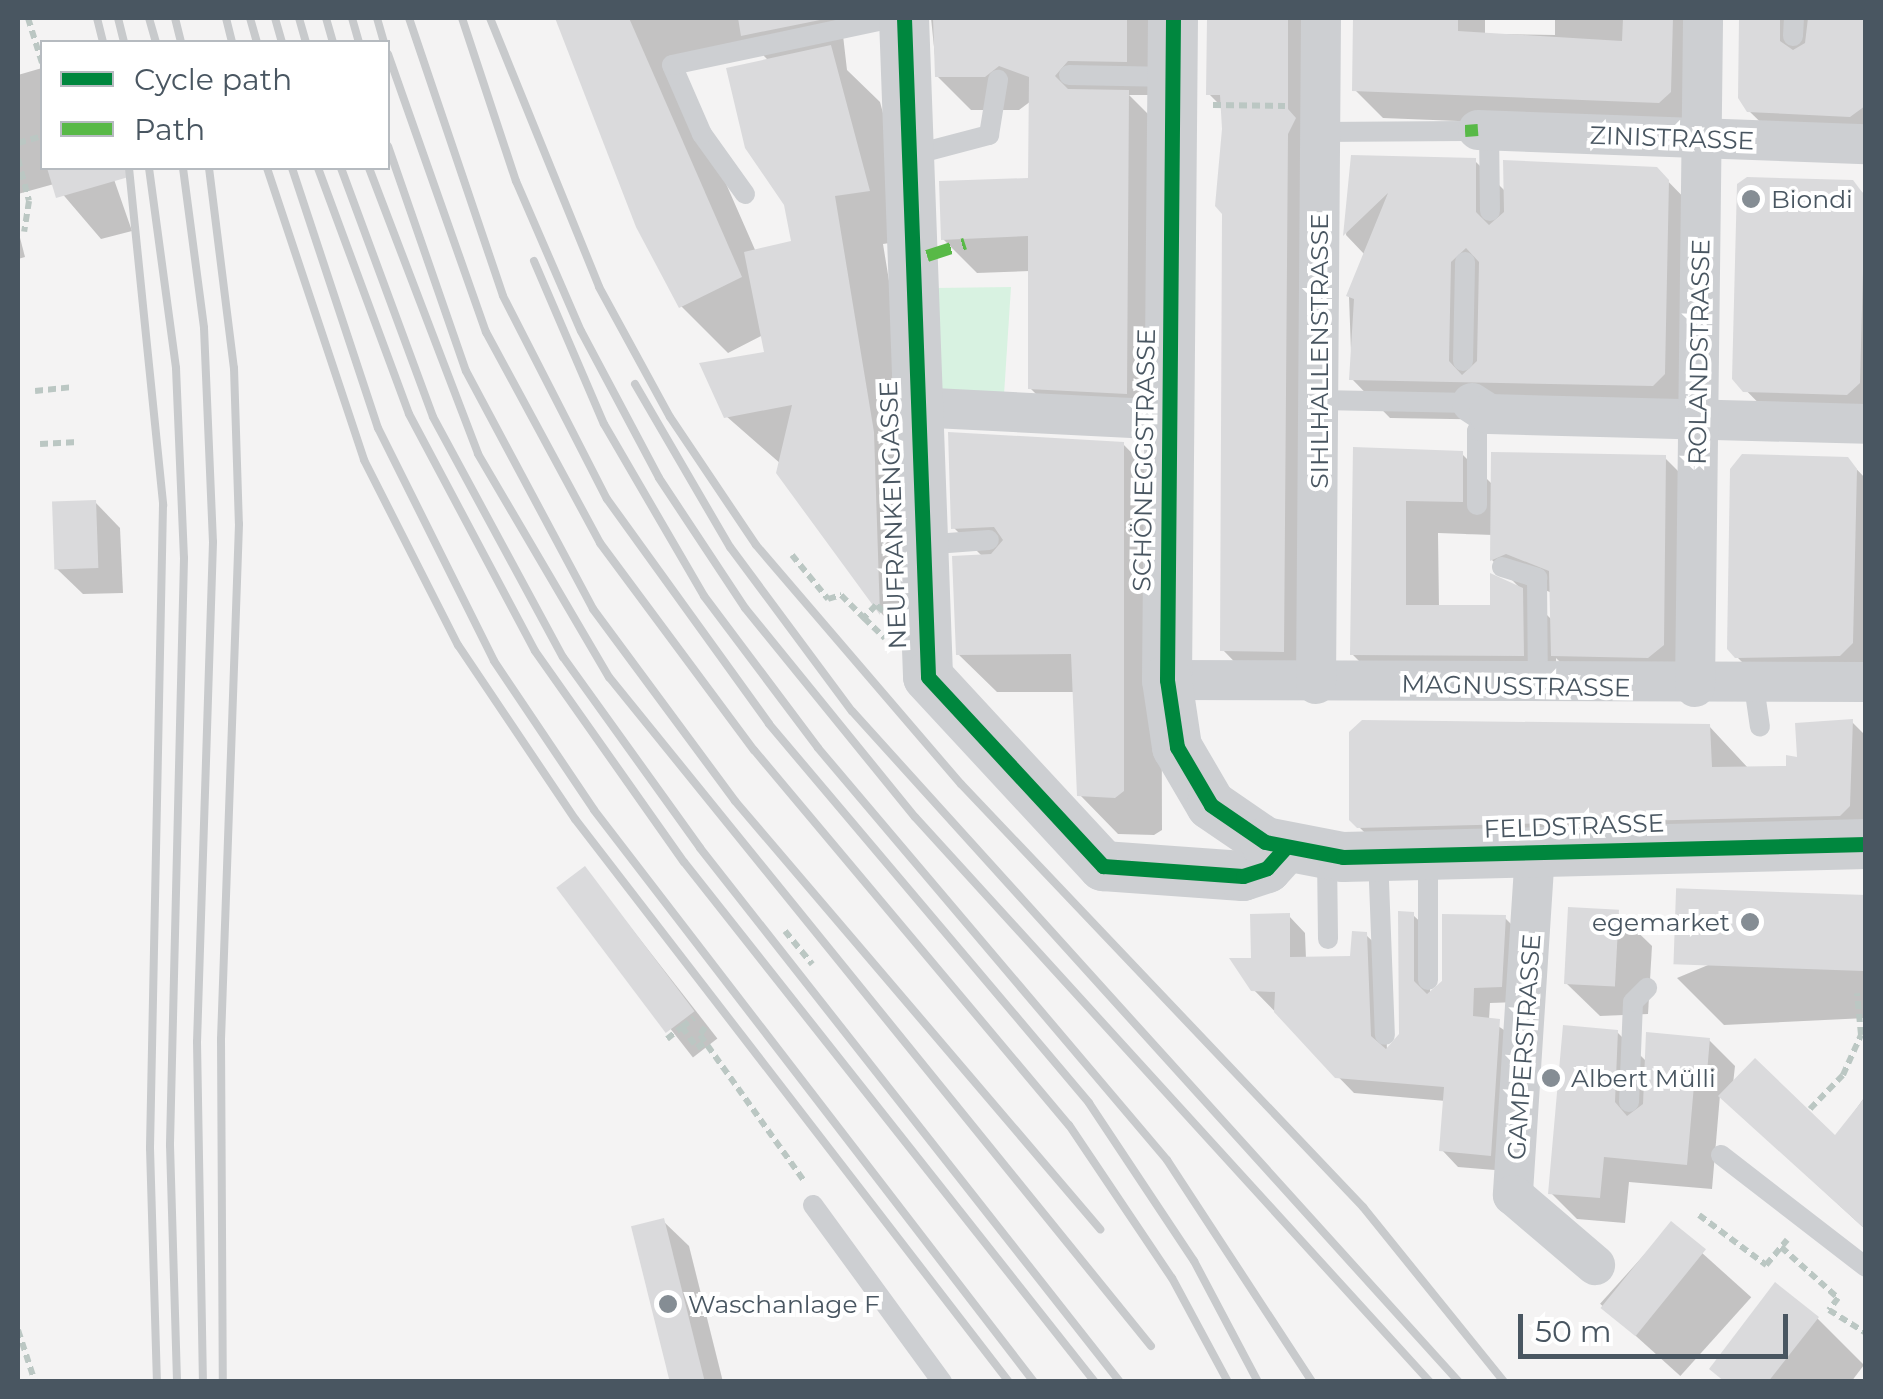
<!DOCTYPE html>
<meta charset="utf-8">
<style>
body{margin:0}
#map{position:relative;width:1883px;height:1399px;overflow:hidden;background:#f4f3f3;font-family:Montserrat,sans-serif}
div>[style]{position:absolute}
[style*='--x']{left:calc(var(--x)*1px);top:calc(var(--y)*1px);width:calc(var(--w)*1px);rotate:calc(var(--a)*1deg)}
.green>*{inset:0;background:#d8f2e1}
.shadow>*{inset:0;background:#0003;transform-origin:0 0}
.building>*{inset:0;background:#dadadc;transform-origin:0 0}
.path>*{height:6px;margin-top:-3px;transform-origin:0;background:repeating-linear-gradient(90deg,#bbc7c3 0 8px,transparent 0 13px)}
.service>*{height:20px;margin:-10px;padding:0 10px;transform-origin:10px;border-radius:10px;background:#cdcfd2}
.minor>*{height:40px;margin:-20px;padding:0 20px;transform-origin:20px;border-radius:20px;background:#cdcfd2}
.tertiary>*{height:50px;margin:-25px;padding:0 25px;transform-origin:25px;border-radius:25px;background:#cdcfd2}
.rail>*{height:8px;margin:-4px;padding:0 4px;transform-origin:4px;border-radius:4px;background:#c8cacc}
.quiet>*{height:12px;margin-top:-6px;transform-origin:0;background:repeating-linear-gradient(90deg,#58b947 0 25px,transparent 0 37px)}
.cycleway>*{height:15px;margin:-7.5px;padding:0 7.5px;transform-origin:7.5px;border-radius:7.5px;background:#00873e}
.dots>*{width:28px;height:28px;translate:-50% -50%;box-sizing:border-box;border:5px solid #fff;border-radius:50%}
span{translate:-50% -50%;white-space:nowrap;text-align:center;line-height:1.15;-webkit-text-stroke:8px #fff;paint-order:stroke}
.street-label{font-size:25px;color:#495661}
.poi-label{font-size:25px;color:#495661}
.left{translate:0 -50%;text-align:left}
.right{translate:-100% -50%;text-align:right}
.frame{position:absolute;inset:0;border:20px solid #495661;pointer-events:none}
.legend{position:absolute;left:40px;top:40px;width:350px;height:130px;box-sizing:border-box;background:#fff;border:2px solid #b6bbc0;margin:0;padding:12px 18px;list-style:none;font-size:30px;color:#495661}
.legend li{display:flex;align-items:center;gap:20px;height:50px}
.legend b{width:50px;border:2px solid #b6bbc0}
.scale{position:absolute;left:1518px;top:1314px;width:270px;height:45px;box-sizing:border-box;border:5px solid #495661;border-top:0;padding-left:12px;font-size:30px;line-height:35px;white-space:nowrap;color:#495661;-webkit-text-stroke:8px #fff;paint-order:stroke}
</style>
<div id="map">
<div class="green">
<i style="clip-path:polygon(1011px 287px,1004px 395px,937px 392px,935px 288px)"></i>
</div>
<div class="shadow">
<i style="clip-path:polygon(evenodd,558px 18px,841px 18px,847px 70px,880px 102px,917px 239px,883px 244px,922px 483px,927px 659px,882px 614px,781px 464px,726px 416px,766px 354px,763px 335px,728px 353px,681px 306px,558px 18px,753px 45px,771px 63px,794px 243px,756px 252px,673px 63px,753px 45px)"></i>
<i style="clip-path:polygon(931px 18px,1160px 18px,1160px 95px,1129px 95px,1161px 127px,1160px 427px,1064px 422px,1030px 388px,1030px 271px,977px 273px,943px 239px,1030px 180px,1031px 101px,1019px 110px,971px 110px,937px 76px)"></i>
<i style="clip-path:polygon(1209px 18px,1330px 18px,1325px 693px,1265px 693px,1223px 650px,1225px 129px,1223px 108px,1209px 94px)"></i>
<i style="clip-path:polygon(1356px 18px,1485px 18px,1485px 34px,1555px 35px,1555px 18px,1700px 18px,1687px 130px,1383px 118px,1355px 90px)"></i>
<i style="clip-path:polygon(1742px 18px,1866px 18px,1866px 147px,1782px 143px,1749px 111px,1741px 97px)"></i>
<i style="clip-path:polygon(42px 68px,42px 168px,110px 168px,132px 231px,101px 239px,54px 184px,18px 194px,18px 75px)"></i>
<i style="clip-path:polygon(1353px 157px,1475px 161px,1506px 192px,1656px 169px,1695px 209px,1692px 423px,1390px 418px,1352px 379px,1349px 297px,1365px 255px,1346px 235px)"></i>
<i style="clip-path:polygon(1852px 183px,1866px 196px,1866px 427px,1779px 424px,1734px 378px)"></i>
<i style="clip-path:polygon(18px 230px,25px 257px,18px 259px)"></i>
<i style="clip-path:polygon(1123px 444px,1161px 483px,1162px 830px,1154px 835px,1118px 834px,1080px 795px,1075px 692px,997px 692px,958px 654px,983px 557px,954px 528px)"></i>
<i style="clip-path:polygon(evenodd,1355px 449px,1462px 454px,1493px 485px,1665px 458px,1702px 495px,1700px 683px,1591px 693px,1556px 658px,1557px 689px,1386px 688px,1352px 654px,1355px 449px,1438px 533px,1493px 535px,1492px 560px,1521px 589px,1492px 608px,1439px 608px,1438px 533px,1355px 449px,1545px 590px,1552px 593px,1553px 621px,1529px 597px,1545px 590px)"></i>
<i style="clip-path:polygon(1847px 459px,1866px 479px,1866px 664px,1754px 674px,1736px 656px)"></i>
<i style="clip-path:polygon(95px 502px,120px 528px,123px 593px,83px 594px,57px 569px)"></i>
<i style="clip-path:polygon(1852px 722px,1866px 736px,1866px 855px,1400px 867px,1359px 827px,1709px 726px,1749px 769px,1789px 769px)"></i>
<i style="left:585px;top:869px;width:215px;height:31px;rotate:52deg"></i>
<i style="clip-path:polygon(1866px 899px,1866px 1018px,1724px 1025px,1677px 978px)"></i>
<i style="clip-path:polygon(1618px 913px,1652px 946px,1648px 1014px,1600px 1016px,1566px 983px)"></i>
<i style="clip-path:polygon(1413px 915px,1430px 931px,1430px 994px,1504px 917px,1521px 934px,1518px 1002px,1490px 1003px,1489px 1020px,1516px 1038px,1507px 1171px,1458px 1167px,1442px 1150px,1446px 1101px,1354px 1093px,1253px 989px,1253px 960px,1289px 916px,1305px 933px,1306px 959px,1352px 958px,1366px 935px,1383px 951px,1387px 1050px,1401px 1036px)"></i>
<i style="clip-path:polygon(1617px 1032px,1647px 1062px,1709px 1040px,1735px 1066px,1733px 1084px,1835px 1139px,1866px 1095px,1866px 1230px,1720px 1095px,1712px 1189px,1629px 1182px,1625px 1223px,1577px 1219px,1551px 1193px)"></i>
<i style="clip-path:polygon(663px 1221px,689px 1246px,723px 1382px,673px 1382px)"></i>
<i style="left:1671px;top:1225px;width:108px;height:106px;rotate:42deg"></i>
<i style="clip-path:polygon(1817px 1318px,1864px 1365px,1851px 1382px,1725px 1382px)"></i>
</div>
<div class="building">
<i style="clip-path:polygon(555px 18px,629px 18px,742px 277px,679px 308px,636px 227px)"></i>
<i style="clip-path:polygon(738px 18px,825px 18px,825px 19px,741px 36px)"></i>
<i style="clip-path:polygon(933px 18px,1127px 18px,1127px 62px,1068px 61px,1055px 76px,1068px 89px,1129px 90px,1127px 394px,1028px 389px,1028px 236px,941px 240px,939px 181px,1028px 178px,1029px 77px,999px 66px,985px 77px,935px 77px)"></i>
<i style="clip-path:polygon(1207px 18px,1288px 18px,1288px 109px,1296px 118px,1288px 134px,1284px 652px,1220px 651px,1222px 214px,1215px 206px,1222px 129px,1220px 95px,1206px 95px)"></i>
<i style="clip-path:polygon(1353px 18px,1458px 18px,1458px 31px,1622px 41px,1623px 18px,1673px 18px,1671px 92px,1659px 103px,1352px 91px)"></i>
<i style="clip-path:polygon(1739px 18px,1780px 18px,1780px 41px,1793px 50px,1805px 43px,1808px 18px,1865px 18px,1865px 106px,1850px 117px,1747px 112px,1738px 98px)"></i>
<i style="clip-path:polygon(831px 45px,870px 191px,835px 196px,874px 432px,880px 615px,776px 473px,792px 405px,724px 418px,699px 363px,764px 352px,744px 252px,791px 241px,784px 205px,745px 148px,726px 68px)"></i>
<i style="clip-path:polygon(evenodd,1351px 155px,1476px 158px,1476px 212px,1489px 225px,1504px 212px,1503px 160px,1657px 167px,1669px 180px,1665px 374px,1653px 386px,1349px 380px,1354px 299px,1346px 296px,1388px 193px,1343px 236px,1351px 155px,1466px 248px,1479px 262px,1477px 361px,1462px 375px,1449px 361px,1451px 262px,1466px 248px)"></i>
<i style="clip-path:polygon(47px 168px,131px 168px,132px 176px,56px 198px)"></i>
<i style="clip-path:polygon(1747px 177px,1853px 180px,1865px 196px,1860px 383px,1847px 395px,1743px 392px,1732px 379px,1737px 184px)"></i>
<i style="clip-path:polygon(948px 432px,1124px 442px,1124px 791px,1115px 798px,1077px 796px,1071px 654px,956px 655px,952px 556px,991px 554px,1003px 540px,994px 527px,951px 529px)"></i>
<i style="clip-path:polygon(1353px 447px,1463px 451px,1463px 502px,1406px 501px,1406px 605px,1490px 605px,1490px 573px,1523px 588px,1524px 656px,1350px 655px)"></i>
<i style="clip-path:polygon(1491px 452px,1666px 455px,1664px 645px,1648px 658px,1551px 656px,1549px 571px,1506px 554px,1490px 561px)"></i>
<i style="clip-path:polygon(1742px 454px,1848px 457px,1857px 469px,1853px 643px,1840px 656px,1735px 658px,1727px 649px,1730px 469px)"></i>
<i style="left:96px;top:500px;width:68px;height:44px;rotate:88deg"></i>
<i style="clip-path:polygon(1853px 719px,1850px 806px,1840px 816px,1357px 828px,1349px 820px,1349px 732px,1362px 720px,1710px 724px,1712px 767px,1786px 766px,1786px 755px,1797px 757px,1795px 723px)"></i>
<i style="left:585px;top:866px;width:182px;height:36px;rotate:53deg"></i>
<i style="left:1866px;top:895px;width:76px;height:190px;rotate:92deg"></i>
<i style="left:1568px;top:907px;width:51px;height:77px;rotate:3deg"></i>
<i style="clip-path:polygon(1398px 911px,1414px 912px,1414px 981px,1427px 994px,1442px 981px,1442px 914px,1506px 915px,1502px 987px,1474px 988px,1473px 1016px,1500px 1019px,1491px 1156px,1439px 1151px,1444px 1087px,1335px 1078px,1274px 1012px,1275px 992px,1251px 991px,1229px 958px,1251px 958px,1250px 914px,1290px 913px,1290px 957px,1350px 956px,1352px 931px,1367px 932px,1371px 1036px,1386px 1049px,1399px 1034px)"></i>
<i style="clip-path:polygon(1563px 1025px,1618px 1030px,1615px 1102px,1627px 1116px,1643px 1104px,1646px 1032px,1710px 1038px,1706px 1084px,1695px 1074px,1687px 1165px,1604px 1157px,1600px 1198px,1548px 1194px)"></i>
<i style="clip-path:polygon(1755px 1058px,1835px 1135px,1866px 1096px,1866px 1230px,1718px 1096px)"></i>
<i style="left:664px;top:1218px;width:169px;height:34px;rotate:76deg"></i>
<i style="left:1671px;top:1221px;width:45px;height:112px;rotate:39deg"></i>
<i style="clip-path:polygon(1775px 1282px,1819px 1317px,1768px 1382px,1725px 1382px,1709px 1369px)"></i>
</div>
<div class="path">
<i style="--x:28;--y:18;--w:47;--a:72.7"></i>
<i style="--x:1213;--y:105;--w:72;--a:0.8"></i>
<i style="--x:18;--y:143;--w:25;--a:-16"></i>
<i style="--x:18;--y:159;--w:43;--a:75.3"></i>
<i style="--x:29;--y:201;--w:31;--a:99"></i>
<i style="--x:35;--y:391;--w:37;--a:-6"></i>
<i style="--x:40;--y:444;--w:38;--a:-3"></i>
<i style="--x:792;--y:555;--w:57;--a:50.7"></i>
<i style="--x:828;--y:599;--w:14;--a:-17"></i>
<i style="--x:841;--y:595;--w:33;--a:45"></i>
<i style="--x:883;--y:611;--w:9;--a:-139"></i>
<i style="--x:876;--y:605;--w:18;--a:133"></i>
<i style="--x:864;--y:618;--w:29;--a:44"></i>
<i style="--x:785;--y:931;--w:43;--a:50.7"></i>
<i style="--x:682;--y:1027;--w:15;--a:-37"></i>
<i style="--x:705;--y:1027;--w:9;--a:122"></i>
<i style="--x:700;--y:1035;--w:179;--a:54.5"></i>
<i style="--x:667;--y:1039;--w:19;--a:-39"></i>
<i style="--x:682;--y:1027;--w:26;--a:54"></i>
<i style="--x:697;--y:1048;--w:10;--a:-37"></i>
<i style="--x:1810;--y:1109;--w:47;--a:-45.9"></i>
<i style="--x:1843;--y:1075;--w:44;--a:-65.8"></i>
<i style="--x:1861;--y:1035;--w:42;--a:-95.4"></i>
<i style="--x:1699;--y:1215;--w:84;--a:36.7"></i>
<i style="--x:1766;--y:1265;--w:33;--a:-50"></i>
<i style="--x:1781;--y:1247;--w:76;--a:41.8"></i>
<i style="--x:1838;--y:1298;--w:15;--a:127"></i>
<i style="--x:1829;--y:1310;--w:44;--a:31.9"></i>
<i style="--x:18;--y:1330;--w:55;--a:71.9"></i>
</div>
<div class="service">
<i style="--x:1793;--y:36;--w:18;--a:-87"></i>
<i style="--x:1069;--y:75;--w:103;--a:1.1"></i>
<i style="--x:1489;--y:130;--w:81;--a:89.3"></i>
<i style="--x:1319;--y:132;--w:146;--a:-0.4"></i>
<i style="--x:909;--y:156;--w:83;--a:-14.7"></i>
<i style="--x:989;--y:135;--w:56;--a:-80.7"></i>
<i style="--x:745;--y:194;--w:74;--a:-125.6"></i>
<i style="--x:702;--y:134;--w:75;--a:-113.5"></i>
<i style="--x:672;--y:65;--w:227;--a:-12"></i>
<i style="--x:1463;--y:361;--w:99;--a:-88.8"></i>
<i style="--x:1320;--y:400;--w:152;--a:1.1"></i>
<i style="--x:1477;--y:505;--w:74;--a:-90"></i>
<i style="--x:1477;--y:431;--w:21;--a:-55"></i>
<i style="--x:921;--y:545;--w:68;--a:-4.2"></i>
<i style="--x:1502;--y:567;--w:37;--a:17"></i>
<i style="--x:1537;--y:578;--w:107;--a:89.5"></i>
<i style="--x:1754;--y:686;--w:41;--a:81.7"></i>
<i style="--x:1327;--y:856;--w:83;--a:89.3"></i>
<i style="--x:1378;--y:856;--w:179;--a:87.8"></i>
<i style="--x:1428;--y:980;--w:123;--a:-90"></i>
<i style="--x:1629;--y:1102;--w:100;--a:-87.7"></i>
<i style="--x:1633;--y:1002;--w:20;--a:-45"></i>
<i style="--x:1721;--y:1155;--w:183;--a:37.7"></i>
<i style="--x:813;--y:1205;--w:219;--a:53.9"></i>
</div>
<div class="minor">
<i style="--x:1478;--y:130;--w:388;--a:2.1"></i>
<i style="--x:1472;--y:403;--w:20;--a:33"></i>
<i style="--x:1489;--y:414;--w:377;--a:1.5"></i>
<i style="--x:914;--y:407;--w:258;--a:2.9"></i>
<i style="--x:1167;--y:680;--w:699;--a:0.16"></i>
<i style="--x:1316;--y:684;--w:666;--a:-89.57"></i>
<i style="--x:1695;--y:687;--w:669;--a:-89.31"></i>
<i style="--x:1535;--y:852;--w:344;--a:93.7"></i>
<i style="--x:1513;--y:1195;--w:108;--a:40.5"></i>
</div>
<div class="tertiary">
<i style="--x:904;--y:18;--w:659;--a:87.91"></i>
<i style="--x:928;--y:677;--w:258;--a:47.2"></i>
<i style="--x:1103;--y:866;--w:140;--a:4.1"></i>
<i style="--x:1243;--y:876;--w:25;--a:-18"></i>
<i style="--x:1267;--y:868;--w:27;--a:-48"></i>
<i style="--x:1173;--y:18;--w:662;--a:90.52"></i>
<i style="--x:1167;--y:680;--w:68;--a:81.5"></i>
<i style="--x:1177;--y:747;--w:67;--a:59.6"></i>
<i style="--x:1211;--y:805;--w:65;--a:34.4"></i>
<i style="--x:1265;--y:842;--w:79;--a:10.9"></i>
<i style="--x:1343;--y:857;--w:523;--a:-1.42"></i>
</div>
<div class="rail">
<i style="--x:97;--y:18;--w:25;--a:76"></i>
<i style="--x:118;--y:18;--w:25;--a:76"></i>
<i style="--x:149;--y:18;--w:25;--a:74"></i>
<i style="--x:175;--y:18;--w:25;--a:76"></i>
<i style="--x:226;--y:18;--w:25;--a:76"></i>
<i style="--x:250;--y:18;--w:25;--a:74"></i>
<i style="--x:275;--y:18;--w:25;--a:74"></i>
<i style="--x:299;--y:18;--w:25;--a:74"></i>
<i style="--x:326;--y:18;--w:25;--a:74"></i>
<i style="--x:352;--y:18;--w:25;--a:74"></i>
<i style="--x:377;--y:18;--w:25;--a:74"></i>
<i style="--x:409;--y:18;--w:293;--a:71.3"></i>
<i style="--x:503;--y:296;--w:228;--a:62.9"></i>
<i style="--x:607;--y:499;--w:277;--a:54.2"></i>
<i style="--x:769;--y:724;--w:496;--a:49.8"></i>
<i style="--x:1089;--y:1103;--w:190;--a:56.4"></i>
<i style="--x:1194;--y:1261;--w:137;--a:62.1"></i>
<i style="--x:462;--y:18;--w:172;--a:71.7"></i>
<i style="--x:516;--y:181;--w:163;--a:66.6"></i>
<i style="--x:581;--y:331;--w:166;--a:62"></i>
<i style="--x:659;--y:478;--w:156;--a:56.5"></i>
<i style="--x:745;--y:608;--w:269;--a:50.9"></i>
<i style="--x:915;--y:817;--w:764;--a:47.65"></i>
<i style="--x:490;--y:18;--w:290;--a:67.9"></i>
<i style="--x:599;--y:287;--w:148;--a:61.4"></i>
<i style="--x:670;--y:417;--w:154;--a:56.1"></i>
<i style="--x:756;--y:545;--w:315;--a:49.4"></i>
<i style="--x:961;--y:784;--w:584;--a:46.46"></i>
<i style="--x:1363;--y:1207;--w:225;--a:51.1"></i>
<i style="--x:388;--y:54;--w:295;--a:70.6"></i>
<i style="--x:486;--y:332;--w:240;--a:61.6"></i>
<i style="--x:600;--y:543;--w:258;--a:53.4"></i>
<i style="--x:754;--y:750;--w:490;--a:50"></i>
<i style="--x:1069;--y:1125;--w:184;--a:56.1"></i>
<i style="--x:1172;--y:1278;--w:118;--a:61.7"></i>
<i style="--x:388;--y:146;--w:238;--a:70.9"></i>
<i style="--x:466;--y:371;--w:270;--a:61.9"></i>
<i style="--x:593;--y:609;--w:239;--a:53.5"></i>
<i style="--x:735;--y:801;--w:563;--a:49.54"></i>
<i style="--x:129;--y:168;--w:339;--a:84.2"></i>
<i style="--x:163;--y:505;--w:643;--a:91.16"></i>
<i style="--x:150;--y:1148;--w:234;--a:88.3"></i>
<i style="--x:149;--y:168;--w:202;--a:82.3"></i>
<i style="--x:176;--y:368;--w:190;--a:87.6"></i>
<i style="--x:184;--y:558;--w:587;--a:91.37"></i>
<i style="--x:170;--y:1145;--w:237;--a:88.3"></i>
<i style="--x:183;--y:168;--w:161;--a:82.5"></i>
<i style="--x:204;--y:328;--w:214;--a:87.6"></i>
<i style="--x:213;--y:542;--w:500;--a:91.83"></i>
<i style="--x:197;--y:1042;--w:340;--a:89"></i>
<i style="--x:209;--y:168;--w:202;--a:82.9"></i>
<i style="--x:234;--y:368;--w:156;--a:88.2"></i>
<i style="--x:239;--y:524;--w:515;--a:92"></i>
<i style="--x:221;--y:1039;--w:343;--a:89.7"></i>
<i style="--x:267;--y:168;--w:308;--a:71.6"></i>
<i style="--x:364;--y:460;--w:208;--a:63.1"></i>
<i style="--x:458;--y:645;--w:210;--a:56.1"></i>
<i style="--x:575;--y:819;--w:711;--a:52.37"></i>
<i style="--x:292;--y:168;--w:274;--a:71.7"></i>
<i style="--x:378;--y:428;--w:260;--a:63.5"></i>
<i style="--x:494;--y:661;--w:179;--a:56.1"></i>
<i style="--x:594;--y:810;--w:722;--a:52.43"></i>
<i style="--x:318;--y:168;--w:262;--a:69.7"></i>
<i style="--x:409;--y:414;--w:268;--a:62"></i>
<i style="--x:535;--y:651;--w:258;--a:54.8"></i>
<i style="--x:684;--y:862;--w:663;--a:51.68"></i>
<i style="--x:341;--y:168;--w:265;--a:69.7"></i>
<i style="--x:433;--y:417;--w:273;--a:61.6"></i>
<i style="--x:563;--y:657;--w:235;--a:54.3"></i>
<i style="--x:700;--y:848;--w:679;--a:51.81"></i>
<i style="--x:369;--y:168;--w:306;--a:69.1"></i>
<i style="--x:478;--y:454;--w:259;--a:59.6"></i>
<i style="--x:609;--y:677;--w:861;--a:50.99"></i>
<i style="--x:534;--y:261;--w:177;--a:66.8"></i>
<i style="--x:604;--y:424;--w:199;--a:59.8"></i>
<i style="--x:704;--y:596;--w:190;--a:53.1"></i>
<i style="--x:818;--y:748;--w:540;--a:49.73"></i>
<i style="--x:1167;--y:1160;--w:265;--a:56.8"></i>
<i style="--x:635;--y:384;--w:189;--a:59.8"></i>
<i style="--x:730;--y:547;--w:204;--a:53.4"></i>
<i style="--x:852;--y:711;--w:905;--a:47.87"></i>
</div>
<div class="quiet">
<i style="--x:1465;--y:131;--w:13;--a:-4"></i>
<i style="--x:927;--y:256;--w:40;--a:-18"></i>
</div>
<div class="cycleway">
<i style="--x:904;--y:18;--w:659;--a:87.91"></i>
<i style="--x:928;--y:677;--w:258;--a:47.2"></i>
<i style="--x:1103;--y:866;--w:140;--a:4.1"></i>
<i style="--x:1243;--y:876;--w:25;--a:-18"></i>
<i style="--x:1267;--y:868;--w:27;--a:-48"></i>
<i style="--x:1173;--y:18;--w:662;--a:90.52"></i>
<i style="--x:1167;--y:680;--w:68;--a:81.5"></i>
<i style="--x:1177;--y:747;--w:67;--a:59.6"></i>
<i style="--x:1211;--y:805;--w:65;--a:34.4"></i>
<i style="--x:1265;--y:842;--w:79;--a:10.9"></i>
<i style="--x:1343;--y:857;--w:523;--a:-1.42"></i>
</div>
<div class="dots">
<i style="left:1751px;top:199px;background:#858d94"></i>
<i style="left:1750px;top:922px;background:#858d94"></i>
<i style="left:1551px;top:1078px;background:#858d94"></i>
<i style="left:668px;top:1304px;background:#858d94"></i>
</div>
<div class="street-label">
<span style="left:1672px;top:138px;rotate:2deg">ZINISTRASSE</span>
<span style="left:1319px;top:351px;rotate:-90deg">SIHLHALLENSTRASSE</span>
<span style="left:1699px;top:352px;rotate:-89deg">ROLANDSTRASSE</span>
<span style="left:1144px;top:460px;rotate:-89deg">SCHÖNEGGSTRASSE</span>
<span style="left:893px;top:515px;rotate:-92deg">NEUFRANKENGASSE</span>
<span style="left:1516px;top:686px;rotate:1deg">MAGNUSSTRASSE</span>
<span style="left:1574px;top:826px;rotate:-2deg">FELDSTRASSE</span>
<span style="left:1524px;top:1047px;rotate:-86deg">GAMPERSTRASSE</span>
</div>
<div class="poi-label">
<span class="left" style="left:1771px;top:199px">Biondi</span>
<span class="right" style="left:1730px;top:922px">egemarket</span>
<span class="left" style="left:1571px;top:1078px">Albert Mülli</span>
<span class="left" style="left:688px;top:1304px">Waschanlage F</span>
</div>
<div class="frame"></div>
<ul class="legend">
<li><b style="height:12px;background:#00873e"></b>Cycle path</li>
<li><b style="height:12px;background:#58b947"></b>Path</li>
</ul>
<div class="scale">50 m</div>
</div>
